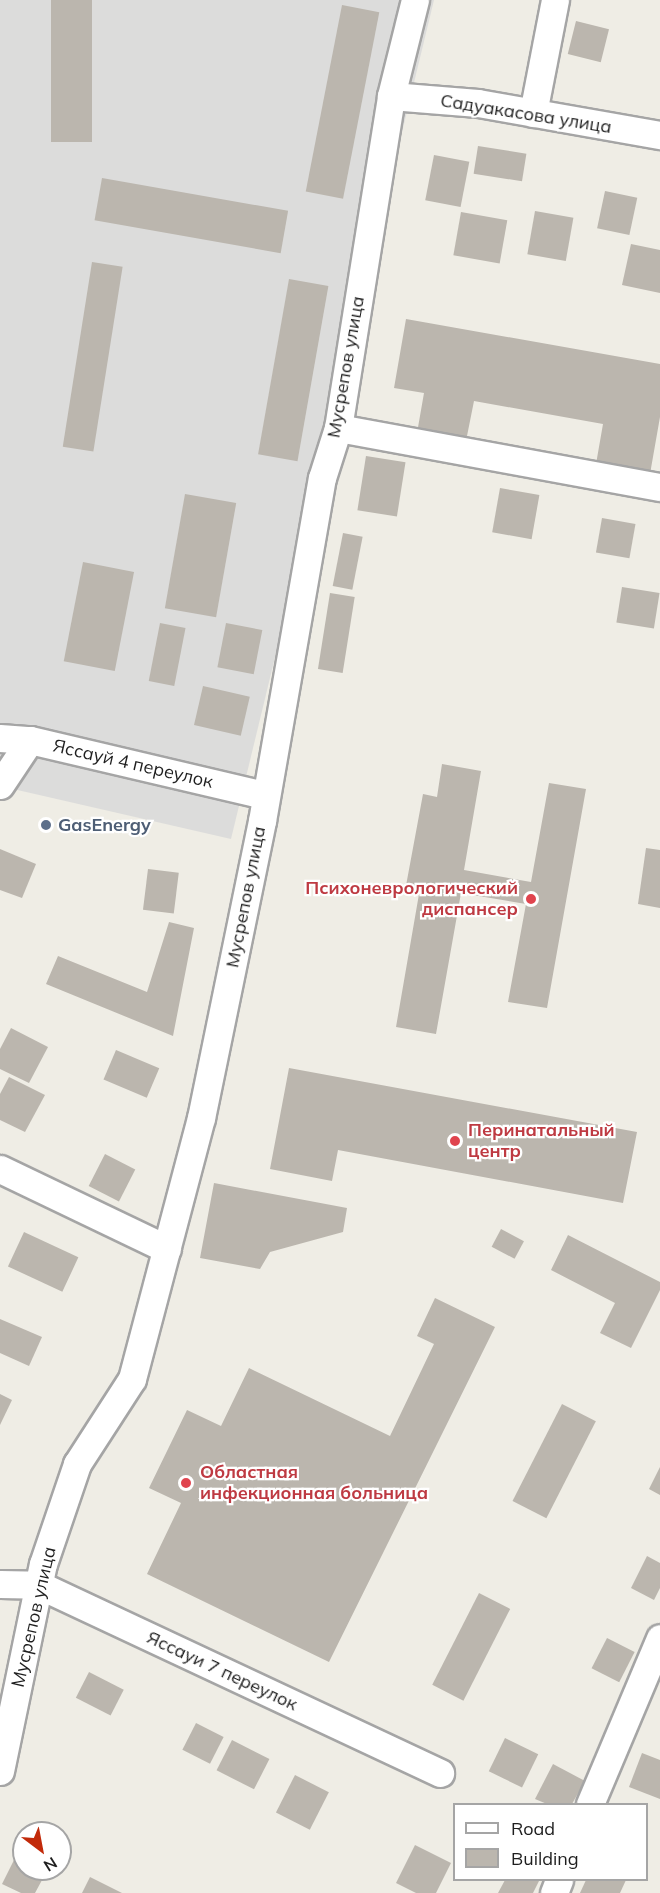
<!DOCTYPE html>
<meta charset="utf-8">
<style>
body{margin:0}
#map{position:relative;width:660px;height:1893px;overflow:hidden;background:#efede5;font-family:Mulish,sans-serif}
div>[style]{position:absolute}
[style*='--x']{left:calc(var(--x)*1px);top:calc(var(--y)*1px);width:calc(var(--w)*1px);rotate:calc(var(--a)*1deg)}
.residential>*{inset:0;background:#dcdcdb}
.building>*{inset:0;background:#bbb6ae;transform-origin:0 0}
.roads{filter:drop-shadow(2px 0 #a5a5a5) drop-shadow(-2px 0 #a5a5a5) drop-shadow(0 2px #a5a5a5) drop-shadow(0 -2px #a5a5a5)}
.minor>*{height:27px;margin:-13.5px;padding:0 13.5px;transform-origin:13.5px;border-radius:13.5px;background:#fff}
.dots>*{width:16px;height:16px;translate:-50% -50%;box-sizing:border-box;border:3px solid #fff;border-radius:50%}
span{translate:-50% -50%;white-space:nowrap;text-align:center;line-height:1.15;-webkit-text-stroke:4.5px #fff;paint-order:stroke}
.street-label{font-size:18px;color:#1e1e1e}
.service-label{font-size:18px;color:#4e5e75;font-weight:700}
.left{translate:0 -50%;text-align:left}
.health-label{font-size:18px;color:#be3a42;font-weight:700}
.right{translate:-100% -50%;text-align:right}
.legend{position:absolute;left:453px;top:1803px;width:195px;height:78px;box-sizing:border-box;background:#fff;border:2px solid #a5a5a5;margin:0;padding:8px 10px;list-style:none;font-size:18px;color:#1e1e1e}
.legend li{display:flex;align-items:center;gap:12px;height:30px}
.legend b{width:30px;border:2px solid #a5a5a5}
.north{position:absolute;left:12px;top:1821px;width:60px;height:60px;box-sizing:border-box;background:#fff;border:2px solid #a5a5a5;border-radius:50%;rotate:148deg;font-size:16px;font-weight:700;line-height:24px;text-align:center;color:#1e1e1e}
.north::after{content:'';display:block;margin:auto;width:21px;height:27px;background:#c22a0a;clip-path:polygon(50% 0,100% 100%,50% 72%,0 100%)}
</style>
<div id="map">
<div class="residential">
<i style="clip-path:polygon(0 0,434px 0,231px 839px,0 786px)"></i>
</div>
<div class="building">
<i style="left:51px;top:0;width:41px;height:142px"></i>
<i style="left:342px;top:5px;width:38px;height:190px;rotate:11deg"></i>
<i style="left:576px;top:21px;width:34px;height:34px;rotate:14deg"></i>
<i style="left:478px;top:146px;width:49px;height:28px;rotate:9deg"></i>
<i style="left:434px;top:155px;width:36px;height:46px;rotate:11deg"></i>
<i style="left:102px;top:178px;width:189px;height:43px;rotate:10deg"></i>
<i style="left:605px;top:191px;width:33px;height:38px;rotate:12deg"></i>
<i style="left:535px;top:211px;width:39px;height:44px;rotate:10deg"></i>
<i style="left:461px;top:212px;width:47px;height:44px;rotate:10deg"></i>
<i style="clip-path:polygon(631px 244px,660px 250px,660px 293px,622px 285px)"></i>
<i style="left:92px;top:262px;width:31px;height:187px;rotate:9deg"></i>
<i style="left:289px;top:279px;width:40px;height:178px;rotate:10deg"></i>
<i style="clip-path:polygon(406px 319px,660px 364px,660px 417px,650px 474px,596px 464px,603px 424px,474px 401px,466px 441px,417px 433px,424px 393px,394px 388px)"></i>
<i style="left:366px;top:456px;width:40px;height:55px;rotate:9deg"></i>
<i style="left:500px;top:488px;width:40px;height:45px;rotate:10deg"></i>
<i style="left:185px;top:494px;width:52px;height:116px;rotate:10deg"></i>
<i style="left:602px;top:518px;width:34px;height:35px;rotate:10deg"></i>
<i style="left:343px;top:533px;width:20px;height:54px;rotate:11deg"></i>
<i style="left:83px;top:562px;width:52px;height:101px;rotate:11deg"></i>
<i style="left:622px;top:587px;width:38px;height:36px;rotate:9deg"></i>
<i style="left:330px;top:593px;width:25px;height:77px;rotate:9deg"></i>
<i style="left:160px;top:623px;width:26px;height:59px;rotate:11deg"></i>
<i style="left:226px;top:623px;width:37px;height:45px;rotate:11deg"></i>
<i style="left:203px;top:686px;width:48px;height:40px;rotate:13deg"></i>
<i style="clip-path:polygon(442px 764px,481px 771px,464px 870px,531px 882px,549px 783px,586px 789px,547px 1008px,508px 1002px,526px 904px,461px 893px,436px 1034px,396px 1027px,419px 894px,405px 891px,423px 794px,437px 797px)"></i>
<i style="clip-path:polygon(646px 848px,660px 850px,660px 908px,638px 904px)"></i>
<i style="clip-path:polygon(0 849px,36px 864px,22px 898px,0 890px)"></i>
<i style="left:148px;top:869px;width:31px;height:41px;rotate:7deg"></i>
<i style="clip-path:polygon(169px 922px,194px 928px,173px 1036px,46px 984px,58px 956px,147px 992px)"></i>
<i style="clip-path:polygon(11px 1028px,48px 1047px,29px 1083px,0 1069px,0 1049px)"></i>
<i style="left:116px;top:1050px;width:47px;height:32px;rotate:23deg"></i>
<i style="clip-path:polygon(289px 1068px,637px 1132px,623px 1203px,338px 1150px,332px 1181px,270px 1169px)"></i>
<i style="clip-path:polygon(9px 1077px,45px 1095px,25px 1132px,0 1120px,0 1094px)"></i>
<i style="left:105px;top:1154px;width:34px;height:36px;rotate:27deg"></i>
<i style="clip-path:polygon(214px 1183px,347px 1208px,343px 1232px,270px 1252px,260px 1269px,200px 1258px)"></i>
<i style="left:501px;top:1229px;width:26px;height:20px;rotate:28deg"></i>
<i style="left:24px;top:1232px;width:60px;height:38px;rotate:25deg"></i>
<i style="clip-path:polygon(568px 1235px,660px 1282px,660px 1290px,631px 1348px,600px 1333px,615px 1303px,551px 1270px)"></i>
<i style="clip-path:polygon(435px 1298px,495px 1327px,329px 1662px,147px 1574px,181px 1503px,149px 1488px,187px 1410px,221px 1426px,249px 1368px,390px 1436px,434px 1344px,417px 1336px)"></i>
<i style="clip-path:polygon(0 1319px,42px 1337px,29px 1366px,0 1353px)"></i>
<i style="clip-path:polygon(0 1394px,12px 1400px,0 1425px)"></i>
<i style="left:562px;top:1404px;width:38px;height:109px;rotate:27deg"></i>
<i style="clip-path:polygon(660px 1467px,660px 1495px,649px 1489px)"></i>
<i style="clip-path:polygon(647px 1556px,660px 1563px,660px 1588px,654px 1600px,631px 1588px)"></i>
<i style="left:479px;top:1593px;width:35px;height:103px;rotate:27deg"></i>
<i style="left:607px;top:1638px;width:31px;height:34px;rotate:27deg"></i>
<i style="left:89px;top:1672px;width:39px;height:29px;rotate:27deg"></i>
<i style="left:196px;top:1723px;width:31px;height:30px;rotate:27deg"></i>
<i style="left:505px;top:1738px;width:37px;height:37px;rotate:26deg"></i>
<i style="left:232px;top:1740px;width:42px;height:34px;rotate:27deg"></i>
<i style="clip-path:polygon(642px 1753px,660px 1760px,660px 1799px,629px 1787px)"></i>
<i style="clip-path:polygon(553px 1764px,585px 1781px,572px 1804px,547px 1804px,535px 1799px)"></i>
<i style="left:295px;top:1775px;width:38px;height:42px;rotate:27deg"></i>
<i style="clip-path:polygon(415px 1845px,451px 1863px,436px 1893px,416px 1893px,396px 1883px)"></i>
<i style="clip-path:polygon(20px 1848px,24px 1850px,24px 1869px,48px 1869px,35px 1893px,21px 1893px,2px 1884px)"></i>
<i style="clip-path:polygon(90px 1877px,122px 1893px,82px 1893px)"></i>
<i style="clip-path:polygon(505px 1880px,536px 1880px,539px 1881px,533px 1893px,498px 1893px)"></i>
<i style="clip-path:polygon(586px 1880px,626px 1880px,620px 1893px,580px 1893px)"></i>
</div>
<div class="roads">
<div class="minor">
<i style="--x:391;--y:96;--w:87;--a:4.6"></i>
<i style="--x:478;--y:103;--w:185;--a:10"></i>
<i style="--x:533;--y:113;--w:115;--a:-79"></i>
<i style="--x:338;--y:428;--w:327;--a:10.4"></i>
<i style="--x:0;--y:738;--w:30;--a:4"></i>
<i style="--x:30;--y:740;--w:241;--a:13.2"></i>
<i style="--x:0;--y:785;--w:54;--a:-56.3"></i>
<i style="--x:0;--y:1169;--w:185;--a:25.6"></i>
<i style="--x:0;--y:1584;--w:39;--a:1"></i>
<i style="--x:39;--y:1585;--w:443;--a:25.1"></i>
<i style="--x:0;--y:1771;--w:211;--a:-78.3"></i>
<i style="--x:43;--y:1564;--w:106;--a:-71.2"></i>
<i style="--x:77;--y:1464;--w:101;--a:-57.1"></i>
<i style="--x:132;--y:1379;--w:270;--a:-75.2"></i>
<i style="--x:201;--y:1118;--w:303;--a:-78.4"></i>
<i style="--x:262;--y:821;--w:348;--a:-80.1"></i>
<i style="--x:322;--y:478;--w:52;--a:-72.3"></i>
<i style="--x:338;--y:428;--w:336;--a:-80.9"></i>
<i style="--x:391;--y:96;--w:99;--a:-76"></i>
<i style="--x:590;--y:1804;--w:180;--a:-67.1"></i>
<i style="--x:554;--y:1893;--w:14;--a:-69"></i>
</div>
</div>
<div class="dots">
<i style="left:46px;top:825px;background:#5c6f8a"></i>
<i style="left:531px;top:899px;background:#e0444e"></i>
<i style="left:455px;top:1141px;background:#e0444e"></i>
<i style="left:186px;top:1483px;background:#e0444e"></i>
</div>
<div class="street-label">
<span style="left:526px;top:114px;rotate:9deg">Садуакасова улица</span>
<span style="left:346px;top:367px;rotate:-80deg">Мусрепов улица</span>
<span style="left:133px;top:764px;rotate:13deg">Яссауй 4 переулок</span>
<span style="left:246px;top:897px;rotate:-79deg">Мусрепов улица</span>
<span style="left:34px;top:1617px;rotate:-77deg">Мусрепов улица</span>
<span style="left:222px;top:1671px;rotate:25deg">Яссауи 7 переулок</span>
</div>
<div class="service-label">
<span class="left" style="left:58px;top:825px">GasEnergy</span>
</div>
<div class="health-label">
<span class="right" style="left:518px;top:899px">Психоневрологический<br>диспансер</span>
<span class="left" style="left:468px;top:1141px">Перинатальный<br>центр</span>
<span class="left" style="left:200px;top:1483px">Областная<br>инфекционная больница</span>
</div>
<ul class="legend">
<li><b style="height:8px;background:#fff"></b>Road</li>
<li><b style="height:16px;background:#bbb6ae"></b>Building</li>
</ul>
<div class="north">N</div>
</div>
